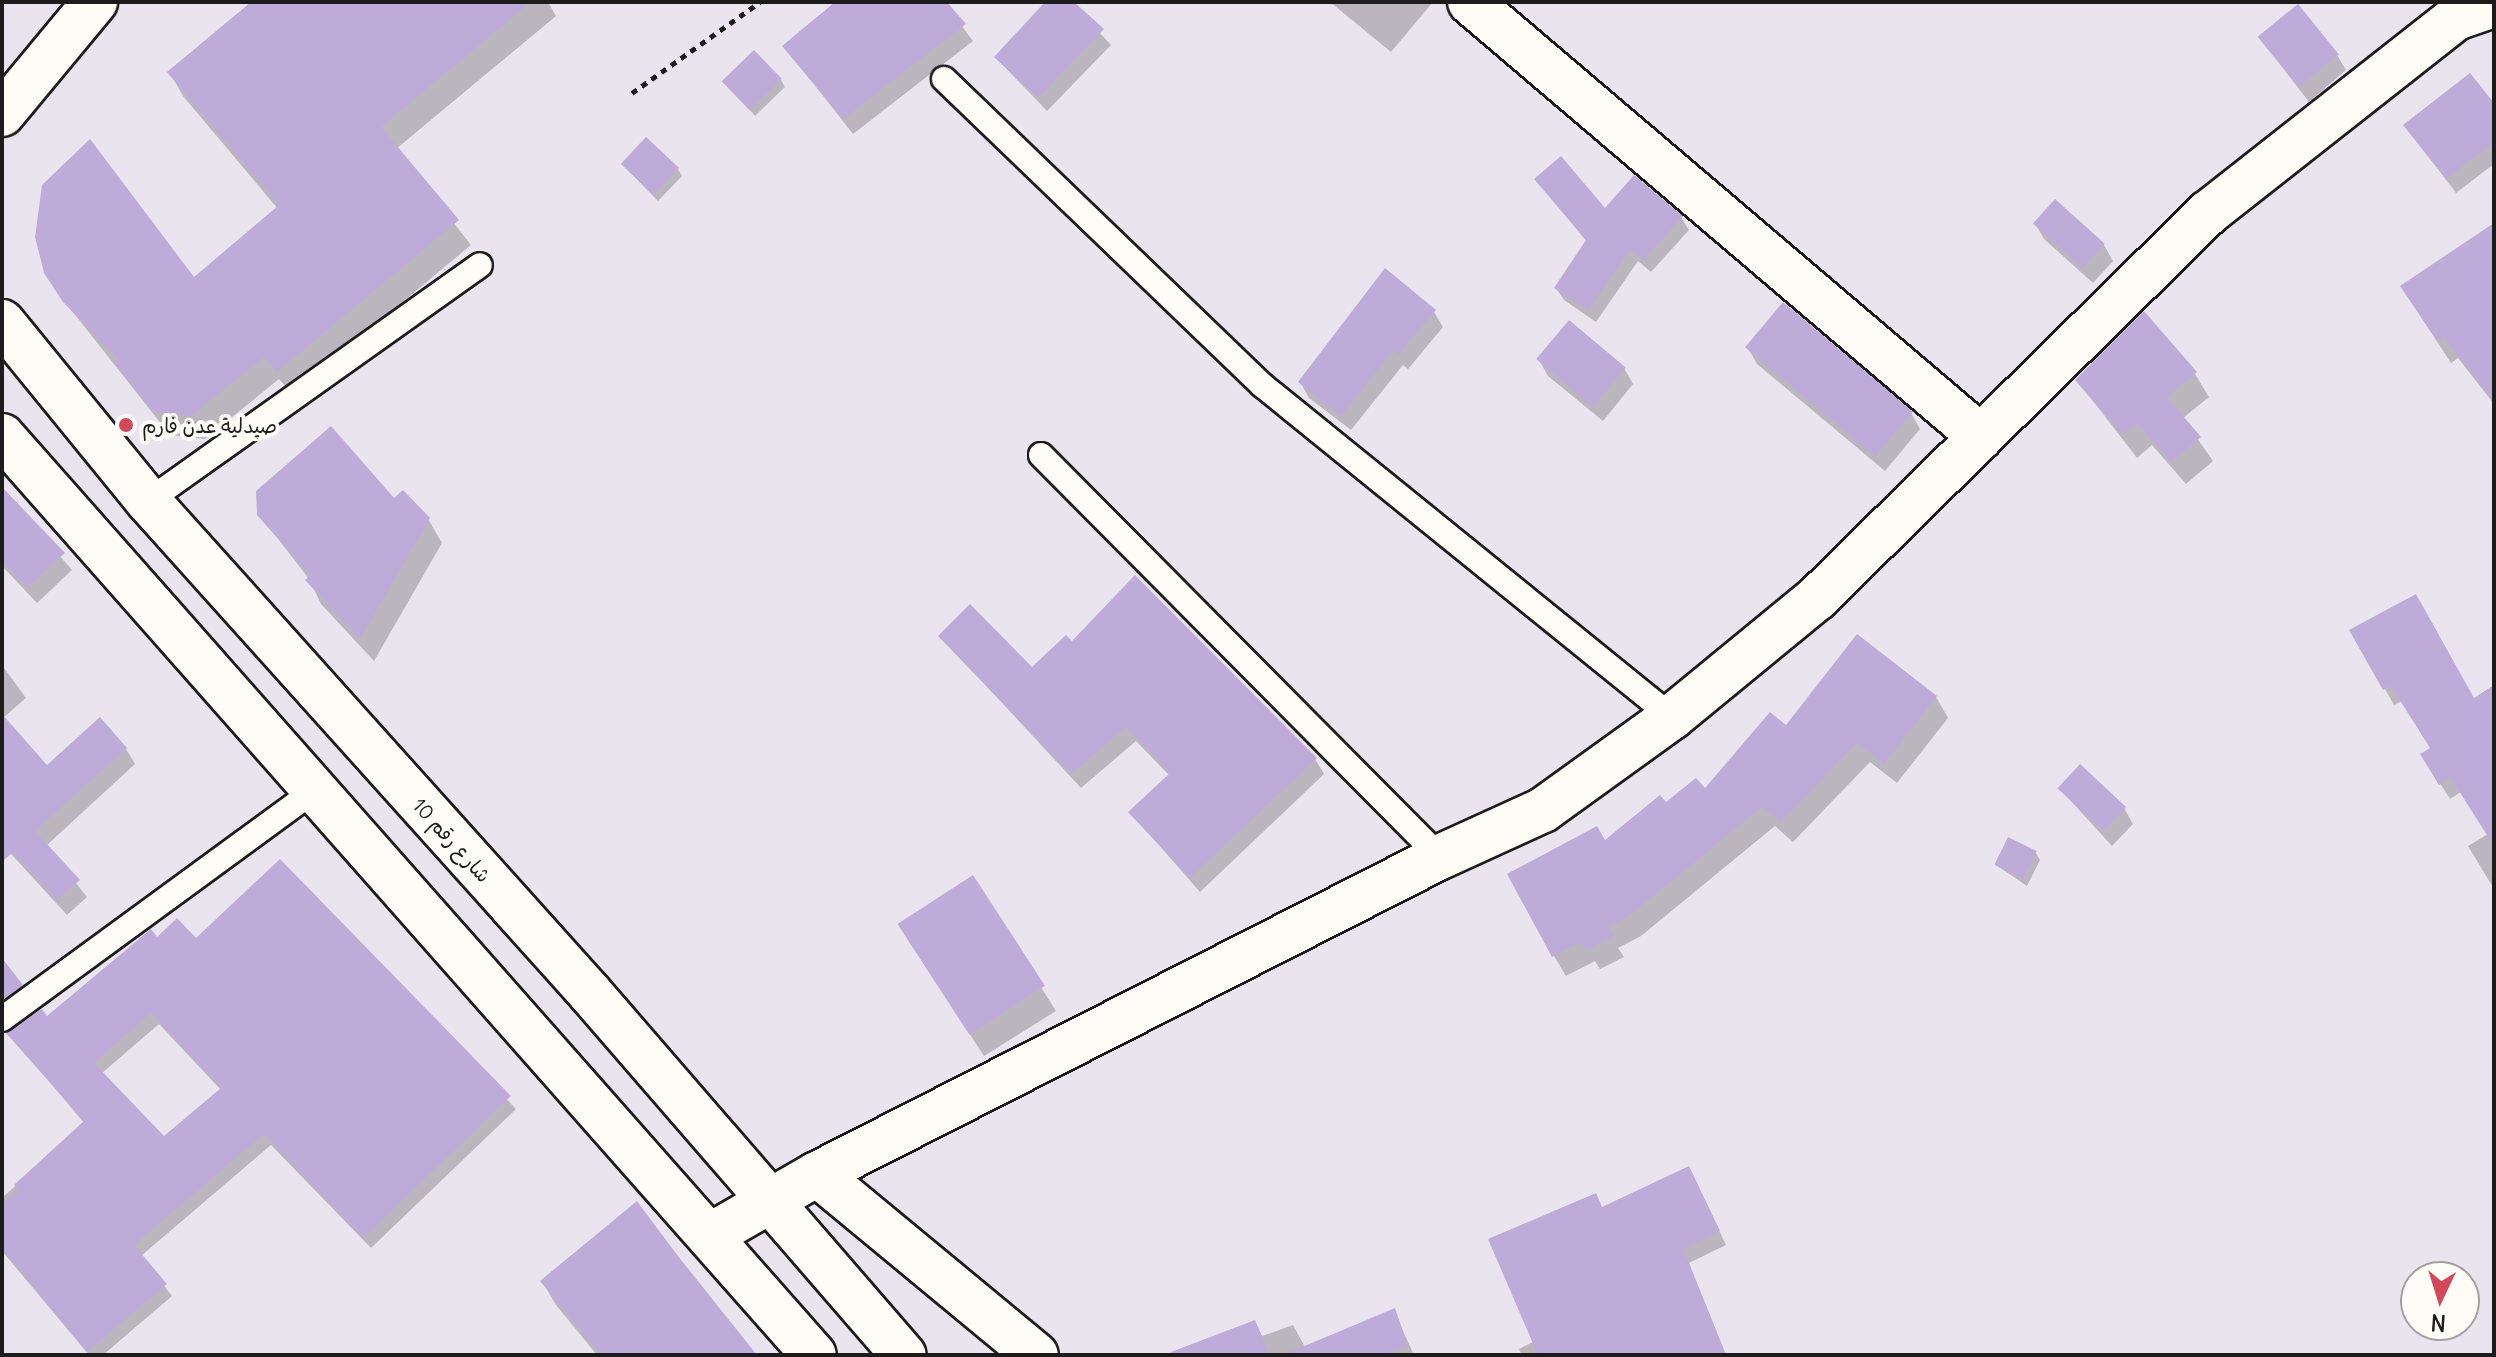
<!DOCTYPE html>
<meta charset="utf-8">
<style>
body{margin:0}
#map{position:relative;width:2496px;height:1357px;overflow:hidden;background:#eae4ee;font-family:Delius,"Playpen Sans Arabic",sans-serif}
div>[style]{position:absolute}
[style*='--x']{left:calc(var(--x)*1px);top:calc(var(--y)*1px);width:calc(var(--w)*1px);rotate:calc(var(--a)*1deg)}
.shadow>*{inset:0;background:#0003}
.building>*{inset:0;background:#beabda;transform-origin:0 0}
.path>*{height:5px;margin-top:-2.5px;transform-origin:0;background:repeating-linear-gradient(90deg,#1c1c1c 0 6px,transparent 0 12px)}
.roads{filter:drop-shadow(2px 0 #1c1c1c) drop-shadow(-2px 0 #1c1c1c) drop-shadow(0 2px #1c1c1c) drop-shadow(0 -2px #1c1c1c)}
.lane>*{height:24px;margin:-12px;padding:0 12px;transform-origin:12px;border-radius:12px;background:#fdfcf7}
.street>*{height:44px;margin:-22px;padding:0 22px;transform-origin:22px;border-radius:22px;background:#fdfcf7}
.secondary>*{height:44px;margin:-22px;padding:0 22px;transform-origin:22px;border-radius:22px;background:#fdfcf7}
.highway>*{height:44px;margin:-22px;padding:0 22px;transform-origin:22px;border-radius:22px;background:#fdfcf7}
.dots>*{width:22px;height:22px;translate:-50% -50%;box-sizing:border-box;border:4px solid #fdfcf7;border-radius:50%}
span{translate:-50% -50%;white-space:nowrap;text-align:center;line-height:1.15;-webkit-text-stroke:8px #fdfcf7;paint-order:stroke}
.poi-label{font-size:20px;color:#1c1c1c}
.left{translate:0 -50%;text-align:left}
.street-label{font-size:20px;color:#1c1c1c}
.frame{position:absolute;inset:0;border:4px solid #1c1c1c;pointer-events:none}
.north{position:absolute;left:2400px;top:1261px;width:80px;height:80px;box-sizing:border-box;background:#fdfcf7;border:2px solid #a3a29f;border-radius:50%;rotate:184deg;font-size:22px;font-weight:700;line-height:32px;text-align:center;color:#1c1c1c}
.north::after{content:'';display:block;margin:auto;width:28px;height:36px;background:#d1495b;clip-path:polygon(50% 0,100% 100%,50% 72%,0 100%)}
</style>
<div id="map">
<div class="shadow">
<i style="clip-path:polygon(254px 2px,548px 2px,556px 16px,396px 149px,471px 245px,292px 394px,279px 379px,205px 439px,170px 435px,61px 297px,194px 279px,278px 209px,183px 96px,170px 73px)"></i>
<i style="clip-path:polygon(838px 2px,944px 2px,973px 41px,853px 134px,784px 46px)"></i>
<i style="clip-path:polygon(1048px 2px,1071px 2px,1111px 45px,1047px 111px,996px 58px)"></i>
<i style="clip-path:polygon(1330px 2px,1433px 2px,1391px 52px)"></i>
<i style="clip-path:polygon(2260px 38px,2337px 55px,2346px 70px,2309px 102px)"></i>
<i style="clip-path:polygon(781px 80px,785px 87px,755px 116px,725px 82px)"></i>
<i style="clip-path:polygon(2494px 107px,2494px 164px,2456px 193px,2405px 125px)"></i>
<i style="clip-path:polygon(623px 165px,678px 169px,682px 176px,658px 201px)"></i>
<i style="clip-path:polygon(1537px 179px,1605px 211px,1681px 217px,1689px 230px,1651px 272px,1638px 261px,1596px 322px,1564px 300px,1556px 288px,1587px 242px)"></i>
<i style="clip-path:polygon(2035px 223px,2104px 245px,2113px 261px,2093px 283px,2044px 239px)"></i>
<i style="clip-path:polygon(2494px 226px,2494px 404px,2458px 358px,2451px 363px,2416px 309px)"></i>
<i style="clip-path:polygon(1434px 312px,1443px 327px,1408px 369px,1403px 365px,1351px 430px,1309px 398px,1300px 382px)"></i>
<i style="clip-path:polygon(1748px 348px,1911px 413px,1920px 429px,1885px 471px,1757px 364px)"></i>
<i style="clip-path:polygon(1539px 360px,1624px 368px,1633px 384px,1603px 421px,1548px 376px)"></i>
<i style="clip-path:polygon(2195px 374px,2209px 397px,2183px 418px,2213px 461px,2186px 484px,2152px 445px,2137px 458px,2077px 380px)"></i>
<i style="clip-path:polygon(2px 490px,72px 570px,37px 603px,2px 566px)"></i>
<i style="clip-path:polygon(394px 500px,428px 519px,442px 543px,374px 661px,321px 604px,309px 579px,259px 514px)"></i>
<i style="clip-path:polygon(2352px 631px,2473px 701px,2494px 706px,2494px 889px,2468px 846px,2488px 834px,2461px 792px,2450px 799px,2432px 771px,2432px 749px,2402px 701px,2394px 705px)"></i>
<i style="clip-path:polygon(940px 636px,1032px 670px,1072px 644px,1315px 759px,1324px 774px,1200px 892px,1130px 812px,1170px 776px,1136px 741px,1081px 788px)"></i>
<i style="clip-path:polygon(2px 665px,26px 698px,3px 718px,47px 768px,126px 749px,135px 764px,46px 846px,87px 897px,67px 915px,2px 844px)"></i>
<i style="clip-path:polygon(1936px 697px,1948px 718px,1897px 783px,1870px 762px,1793px 842px,1775px 826px,1641px 936px,1618px 948px,1624px 957px,1600px 969px,1595px 961px,1566px 976px,1554px 956px,1604px 843px,1666px 805px,1705px 792px,1786px 728px)"></i>
<i style="clip-path:polygon(2059px 788px,2124px 808px,2133px 824px,2112px 846px)"></i>
<i style="clip-path:polygon(2036px 853px,2040px 860px,2027px 886px,1996px 865px)"></i>
<i style="clip-path:polygon(evenodd,280px 861px,516px 1109px,371px 1248px,271px 1145px,141px 1256px,172px 1296px,103px 1355px,89px 1355px,2px 1251px,2px 1198px,84px 1123px,17px 1043px,157px 940px,195px 940px,280px 861px,159px 1024px,221px 1090px,164px 1139px,101px 1074px,159px 1024px)"></i>
<i style="clip-path:polygon(972px 877px,1056px 1011px,984px 1056px,913px 947px)"></i>
<i style="clip-path:polygon(2px 961px,26px 993px,2px 1011px)"></i>
<i style="clip-path:polygon(1696px 1182px,1726px 1245px,1689px 1263px,1726px 1355px,1522px 1355px,1519px 1349px,1535px 1341px)"></i>
<i style="clip-path:polygon(637px 1204px,756px 1355px,597px 1355px,556px 1305px,542px 1281px)"></i>
<i style="clip-path:polygon(1394px 1311px,1414px 1355px,1215px 1355px,1254px 1323px,1262px 1336px,1293px 1325px,1305px 1347px)"></i>
</div>
<div class="building">
<i style="clip-path:polygon(251px 2px,531px 2px,381px 127px,459px 220px,277px 372px,264px 357px,191px 416px,154px 412px,114px 363px,119px 360px,63px 302px,44px 273px,35px 237px,42px 185px,90px 139px,194px 277px,279px 205px,167px 72px)"></i>
<i style="clip-path:polygon(835px 2px,947px 2px,966px 24px,843px 119px,782px 46px)"></i>
<i style="clip-path:polygon(1045px 2px,1074px 2px,1104px 29px,1038px 98px,994px 57px)"></i>
<i style="left:2298px;top:4px;width:65px;height:52px;rotate:51deg"></i>
<i style="left:754px;top:50px;width:40px;height:45px;rotate:46deg"></i>
<i style="clip-path:polygon(2470px 73px,2494px 103px,2494px 142px,2446px 179px,2403px 125px)"></i>
<i style="left:646px;top:137px;width:45px;height:37px;rotate:43deg"></i>
<i style="clip-path:polygon(1561px 156px,1605px 208px,1634px 175px,1683px 216px,1643px 261px,1630px 250px,1588px 310px,1554px 288px,1586px 240px,1534px 179px)"></i>
<i style="left:2055px;top:199px;width:67px;height:33px;rotate:42deg"></i>
<i style="clip-path:polygon(2494px 223px,2494px 402px,2444px 337px,2437px 341px,2400px 286px)"></i>
<i style="clip-path:polygon(1385px 268px,1436px 310px,1398px 355px,1393px 351px,1341px 416px,1298px 382px)"></i>
<i style="left:1783px;top:302px;width:170px;height:59px;rotate:40deg"></i>
<i style="clip-path:polygon(2144px 311px,2197px 372px,2167px 397px,2201px 437px,2171px 462px,2137px 423px,2122px 435px,2075px 380px)"></i>
<i style="left:1569px;top:320px;width:74px;height:51px;rotate:40deg"></i>
<i style="clip-path:polygon(331px 426px,394px 498px,403px 490px,430px 518px,360px 639px,305px 580px,310px 575px,257px 515px,256px 491px)"></i>
<i style="clip-path:polygon(2px 487px,65px 553px,27px 588px,2px 562px)"></i>
<i style="clip-path:polygon(1135px 575px,1317px 758px,1190px 878px,1128px 812px,1170px 773px,1126px 727px,1071px 774px,938px 636px,970px 604px,1032px 667px,1066px 635px,1072px 641px)"></i>
<i style="clip-path:polygon(2416px 594px,2474px 698px,2494px 685px,2494px 846px,2450px 777px,2439px 785px,2420px 754px,2430px 748px,2391px 686px,2383px 690px,2349px 630px)"></i>
<i style="clip-path:polygon(1857px 634px,1937px 696px,1884px 764px,1857px 743px,1781px 822px,1762px 807px,1630px 915px,1608px 927px,1614px 936px,1586px 950px,1581px 942px,1552px 957px,1507px 874px,1597px 826px,1605px 840px,1660px 795px,1666px 802px,1696px 778px,1705px 788px,1770px 712px,1786px 725px)"></i>
<i style="clip-path:polygon(2px 714px,47px 765px,100px 717px,127px 748px,35px 831px,80px 880px,57px 900px,13px 852px,2px 862px)"></i>
<i style="left:2080px;top:764px;width:63px;height:33px;rotate:43deg"></i>
<i style="left:2008px;top:837px;width:32px;height:31px;rotate:26deg"></i>
<i style="clip-path:polygon(evenodd,280px 859px,511px 1096px,363px 1238px,264px 1134px,134px 1245px,167px 1284px,87px 1352px,2px 1249px,2px 1204px,19px 1190px,14px 1185px,84px 1121px,6px 1033px,42px 1009px,47px 1016px,151px 929px,157px 937px,177px 918px,196px 938px,280px 859px,151px 1013px,221px 1088px,164px 1136px,94px 1063px,151px 1013px)"></i>
<i style="left:973px;top:875px;width:132px;height:90px;rotate:57deg"></i>
<i style="clip-path:polygon(2px 958px,23px 985px,2px 1000px)"></i>
<i style="clip-path:polygon(1689px 1166px,1720px 1231px,1683px 1249px,1726px 1355px,1538px 1355px,1488px 1239px,1596px 1193px,1602px 1207px)"></i>
<i style="clip-path:polygon(637px 1201px,680px 1259px,757px 1355px,601px 1355px,540px 1281px)"></i>
<i style="clip-path:polygon(1395px 1308px,1408px 1346px,1383px 1355px,1283px 1355px)"></i>
<i style="clip-path:polygon(1255px 1320px,1270px 1355px,1172px 1355px,1171px 1352px)"></i>
</div>
<div class="path">
<i style="--x:632;--y:93;--w:157;--a:-35.4"></i>
</div>
<div class="roads">
<div class="lane">
<i style="--x:944;--y:79;--w:441;--a:43.9"></i>
<i style="--x:1262;--y:385;--w:528;--a:39"></i>
<i style="--x:1041;--y:455;--w:566;--a:45.21"></i>
<i style="--x:148;--y:501;--w:407;--a:-35.4"></i>
<i style="--x:2;--y:1019;--w:391;--a:-36.2"></i>
</div>
<div class="street">
<i style="--x:1470;--y:2;--w:671;--a:40.41"></i>
<i style="--x:817;--y:1174;--w:284;--a:39.6"></i>
<i style="--x:711;--y:1235;--w:122;--a:-29.9"></i>
<i style="--x:817;--y:1174;--w:699;--a:-26.97"></i>
<i style="--x:1440;--y:857;--w:113;--a:-24.5"></i>
<i style="--x:1543;--y:810;--w:159;--a:-35.8"></i>
<i style="--x:1672;--y:717;--w:188;--a:-39.4"></i>
<i style="--x:1817;--y:598;--w:549;--a:-44.56"></i>
<i style="--x:2208;--y:213;--w:315;--a:-38.2"></i>
<i style="--x:2456;--y:18;--w:40;--a:-18.9"></i>
</div>
<div class="secondary">
<i style="--x:2;--y:322;--w:231;--a:50.8"></i>
<i style="--x:148;--y:501;--w:661;--a:48.06"></i>
<i style="--x:590;--y:993;--w:479;--a:49.1"></i>
<i style="--x:2;--y:436;--w:1226;--a:48.54"></i>
</div>
<div class="highway">
<i style="--x:2;--y:114;--w:146;--a:-50.3"></i>
</div>
</div>
<div class="dots">
<i style="left:126px;top:425px;background:#d1495b"></i>
</div>
<div class="poi-label">
<span class="left" style="left:142px;top:425px">صيدلية عدن فارم</span>
</div>
<div class="street-label">
<span style="left:452px;top:840px;rotate:48deg">شارع رقم 10</span>
</div>
<div class="frame"></div>
<div class="north">N</div>
</div>
